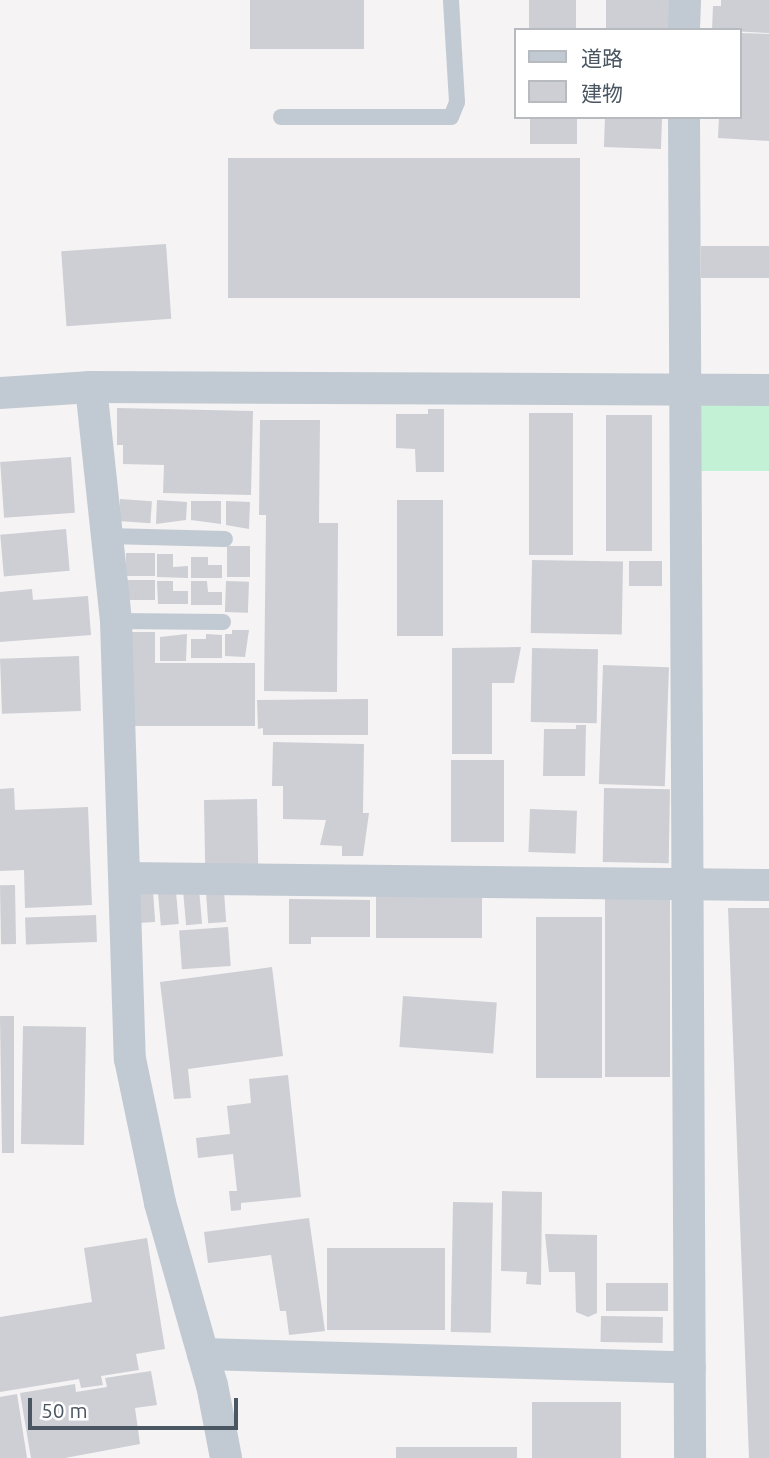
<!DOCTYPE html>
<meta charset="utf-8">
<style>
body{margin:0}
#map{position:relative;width:769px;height:1458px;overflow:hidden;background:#f5f3f3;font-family:Ubuntu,"Noto Sans JP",sans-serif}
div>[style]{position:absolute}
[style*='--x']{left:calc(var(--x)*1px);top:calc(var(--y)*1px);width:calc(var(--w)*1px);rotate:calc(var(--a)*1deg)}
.green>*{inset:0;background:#c3f1d5;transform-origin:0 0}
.building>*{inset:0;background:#cdcfd5;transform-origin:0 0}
.service>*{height:16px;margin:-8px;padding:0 8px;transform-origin:8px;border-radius:8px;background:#c1cad2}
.minor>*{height:32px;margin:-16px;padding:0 16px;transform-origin:16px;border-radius:16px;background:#c1cad2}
span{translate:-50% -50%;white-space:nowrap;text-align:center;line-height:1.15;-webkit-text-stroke:6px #fff;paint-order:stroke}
.legend{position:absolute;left:514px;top:28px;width:228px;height:91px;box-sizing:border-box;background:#fff;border:2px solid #b7bbc0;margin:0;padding:9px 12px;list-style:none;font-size:21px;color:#4a5661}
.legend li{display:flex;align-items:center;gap:14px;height:35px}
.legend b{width:35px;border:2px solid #b7bbc0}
.scale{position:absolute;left:28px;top:1398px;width:210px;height:32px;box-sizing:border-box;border:4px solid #4a5661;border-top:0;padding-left:9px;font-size:21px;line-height:24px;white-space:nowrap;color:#4a5661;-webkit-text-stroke:5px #fff;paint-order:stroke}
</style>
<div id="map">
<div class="green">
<i style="left:769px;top:404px;width:67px;height:73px;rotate:90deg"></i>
</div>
<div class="building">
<i style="left:250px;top:0;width:114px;height:49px"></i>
<i style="left:529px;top:0;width:47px;height:30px"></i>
<i style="left:606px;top:0;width:70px;height:30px"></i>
<i style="clip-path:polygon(721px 0,769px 0,769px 33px,712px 30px,713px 6px,721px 6px)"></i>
<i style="clip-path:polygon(739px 33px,769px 34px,769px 141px,718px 138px,719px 117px,739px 117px)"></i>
<i style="left:530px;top:117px;width:47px;height:27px"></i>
<i style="left:605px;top:117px;width:57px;height:30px;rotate:2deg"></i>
<i style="left:228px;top:158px;width:352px;height:140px"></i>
<i style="left:166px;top:244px;width:75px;height:105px;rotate:86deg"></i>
<i style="left:701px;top:246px;width:68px;height:32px"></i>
<i style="clip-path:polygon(117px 408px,253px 411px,251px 495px,163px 493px,164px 465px,123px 464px,123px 445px,117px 445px)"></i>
<i style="clip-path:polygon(428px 409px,444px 409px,444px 472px,416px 472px,415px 449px,396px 448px,396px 414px,428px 414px)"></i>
<i style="left:529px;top:413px;width:44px;height:142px"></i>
<i style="left:606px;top:415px;width:46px;height:136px"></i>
<i style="clip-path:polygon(260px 420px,320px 420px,319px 523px,338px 523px,337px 692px,264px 691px,266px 515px,259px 515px)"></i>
<i style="left:71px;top:457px;width:56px;height:71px;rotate:86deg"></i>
<i style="left:120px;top:499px;width:32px;height:22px;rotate:4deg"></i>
<i style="clip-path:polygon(157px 500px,187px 502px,186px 520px,156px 524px)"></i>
<i style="left:397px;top:500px;width:46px;height:136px"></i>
<i style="clip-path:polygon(191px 501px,221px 501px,221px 524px,191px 520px)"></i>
<i style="clip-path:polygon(226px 501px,250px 502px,249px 529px,226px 525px)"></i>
<i style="left:66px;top:529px;width:42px;height:66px;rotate:85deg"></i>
<i style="left:227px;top:546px;width:23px;height:31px"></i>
<i style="left:155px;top:553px;width:23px;height:29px;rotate:90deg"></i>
<i style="clip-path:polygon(157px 554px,173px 554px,173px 567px,188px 566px,188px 578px,157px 577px)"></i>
<i style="clip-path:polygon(191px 557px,208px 557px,208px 565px,222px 565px,222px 578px,191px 578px)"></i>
<i style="left:532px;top:560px;width:91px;height:73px;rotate:1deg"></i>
<i style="left:629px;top:561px;width:33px;height:25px"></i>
<i style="left:125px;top:580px;width:30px;height:20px"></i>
<i style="clip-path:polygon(157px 581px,173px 581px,173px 591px,188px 591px,188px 604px,158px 604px)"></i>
<i style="clip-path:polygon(191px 581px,207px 581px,208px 592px,222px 592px,222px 605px,191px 605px)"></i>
<i style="left:226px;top:581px;width:23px;height:31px;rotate:2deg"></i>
<i style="clip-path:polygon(32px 589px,33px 600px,88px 596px,91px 635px,0 642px,0 592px)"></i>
<i style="clip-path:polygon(232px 630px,249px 630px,245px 657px,225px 656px,225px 634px,232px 634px)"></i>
<i style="left:132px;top:632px;width:23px;height:32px"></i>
<i style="clip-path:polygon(187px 634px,186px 661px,160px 661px,160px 637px)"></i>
<i style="clip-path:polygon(206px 634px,222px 635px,222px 658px,191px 658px,191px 639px,206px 639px)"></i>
<i style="clip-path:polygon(521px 647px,514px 683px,492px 683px,492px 754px,452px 754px,452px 648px)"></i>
<i style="left:532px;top:648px;width:66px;height:74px;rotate:1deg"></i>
<i style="left:79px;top:656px;width:55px;height:79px;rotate:88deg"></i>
<i style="left:255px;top:663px;width:63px;height:123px;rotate:90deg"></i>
<i style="left:603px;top:665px;width:66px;height:119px;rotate:2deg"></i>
<i style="clip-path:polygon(368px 699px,368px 735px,263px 735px,263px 728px,258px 729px,257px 700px)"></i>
<i style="clip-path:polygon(576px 725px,586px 725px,585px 776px,543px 776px,544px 729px,576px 729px)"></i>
<i style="clip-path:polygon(273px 742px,364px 744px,363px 813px,369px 813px,363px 856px,342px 856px,342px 846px,320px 845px,326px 820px,283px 819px,283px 786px,272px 786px)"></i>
<i style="left:451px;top:760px;width:53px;height:82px"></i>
<i style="clip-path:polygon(14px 788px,15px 810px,88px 807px,92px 905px,25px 908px,24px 870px,0 871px,0 789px)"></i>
<i style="left:604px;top:788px;width:66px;height:74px;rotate:1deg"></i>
<i style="left:257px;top:799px;width:67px;height:53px;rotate:89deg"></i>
<i style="left:530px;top:809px;width:47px;height:43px;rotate:2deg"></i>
<i style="left:15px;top:885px;width:59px;height:15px;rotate:89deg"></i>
<i style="left:199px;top:889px;width:35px;height:16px;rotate:85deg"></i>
<i style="left:153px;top:891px;width:31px;height:17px;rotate:86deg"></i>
<i style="left:224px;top:891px;width:31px;height:18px;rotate:86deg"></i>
<i style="left:176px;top:892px;width:32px;height:18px;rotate:85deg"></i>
<i style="left:376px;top:896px;width:106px;height:42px"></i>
<i style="clip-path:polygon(289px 899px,370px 900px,370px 937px,311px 937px,311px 944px,289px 944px)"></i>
<i style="left:605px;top:899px;width:65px;height:178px"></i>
<i style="clip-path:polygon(728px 908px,769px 908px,769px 1458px,749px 1458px)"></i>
<i style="left:96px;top:915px;width:27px;height:71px;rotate:88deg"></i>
<i style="left:536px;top:917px;width:66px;height:161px"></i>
<i style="left:228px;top:927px;width:39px;height:49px;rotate:86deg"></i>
<i style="clip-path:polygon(272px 967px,283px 1056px,188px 1069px,191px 1098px,174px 1099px,160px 982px)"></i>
<i style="left:403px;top:996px;width:94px;height:51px;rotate:4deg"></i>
<i style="clip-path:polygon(0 1016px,14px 1016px,14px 1153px,2px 1153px)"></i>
<i style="left:23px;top:1026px;width:63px;height:118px;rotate:1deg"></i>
<i style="clip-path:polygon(288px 1075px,301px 1197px,241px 1203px,241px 1210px,231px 1211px,229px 1191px,237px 1191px,233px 1154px,198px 1158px,196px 1138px,230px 1134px,227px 1106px,251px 1103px,249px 1079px)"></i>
<i style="clip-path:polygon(502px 1191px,542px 1192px,541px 1285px,526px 1284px,527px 1272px,501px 1271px)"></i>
<i style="left:453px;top:1202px;width:40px;height:130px;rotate:1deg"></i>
<i style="clip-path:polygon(309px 1218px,325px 1331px,289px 1335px,286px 1311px,280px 1311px,271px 1255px,208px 1263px,204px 1232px)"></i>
<i style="clip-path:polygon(545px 1234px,597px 1235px,597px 1313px,588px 1317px,576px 1312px,575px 1272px,549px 1272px)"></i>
<i style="clip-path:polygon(147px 1238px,165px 1349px,136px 1354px,139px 1370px,101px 1376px,103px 1385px,81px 1388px,79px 1379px,0 1392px,0 1317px,92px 1302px,84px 1248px)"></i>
<i style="left:327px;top:1248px;width:118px;height:82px"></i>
<i style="left:606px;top:1283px;width:62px;height:28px"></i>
<i style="left:601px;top:1316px;width:62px;height:26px;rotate:1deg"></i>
<i style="clip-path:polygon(151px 1371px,157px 1405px,135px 1408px,140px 1444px,65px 1458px,31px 1458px,20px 1393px,75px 1384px,76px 1392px,107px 1387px,105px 1378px)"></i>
<i style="clip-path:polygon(17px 1394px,27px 1458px,0 1458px,0 1397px)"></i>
<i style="left:532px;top:1402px;width:89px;height:56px"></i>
<i style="left:396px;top:1447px;width:121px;height:11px"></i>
</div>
<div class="service">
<i style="--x:281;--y:117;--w:170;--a:0"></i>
<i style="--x:451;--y:117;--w:16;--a:-68"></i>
<i style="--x:457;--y:102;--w:102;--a:-93.4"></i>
<i style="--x:108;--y:536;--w:117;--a:1.5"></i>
<i style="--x:116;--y:621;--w:107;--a:0.5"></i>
</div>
<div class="minor">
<i style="--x:684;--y:30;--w:30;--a:-88"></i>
<i style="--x:684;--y:117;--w:1341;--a:89.74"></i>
<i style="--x:91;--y:387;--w:235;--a:83.9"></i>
<i style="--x:116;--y:621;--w:438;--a:88.2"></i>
<i style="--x:130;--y:1059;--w:147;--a:78.2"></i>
<i style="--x:160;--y:1203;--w:189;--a:74.1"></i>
<i style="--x:212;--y:1385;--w:74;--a:79.1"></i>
<i style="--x:0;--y:393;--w:91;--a:-3.8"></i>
<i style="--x:91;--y:387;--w:678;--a:0.25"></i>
<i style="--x:126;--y:878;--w:643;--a:0.62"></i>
<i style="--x:203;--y:1354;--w:487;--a:1.6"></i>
</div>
<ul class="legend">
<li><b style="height:9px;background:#c1cad2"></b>道路</li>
<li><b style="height:19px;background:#cdcfd5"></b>建物</li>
</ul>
<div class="scale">50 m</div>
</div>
